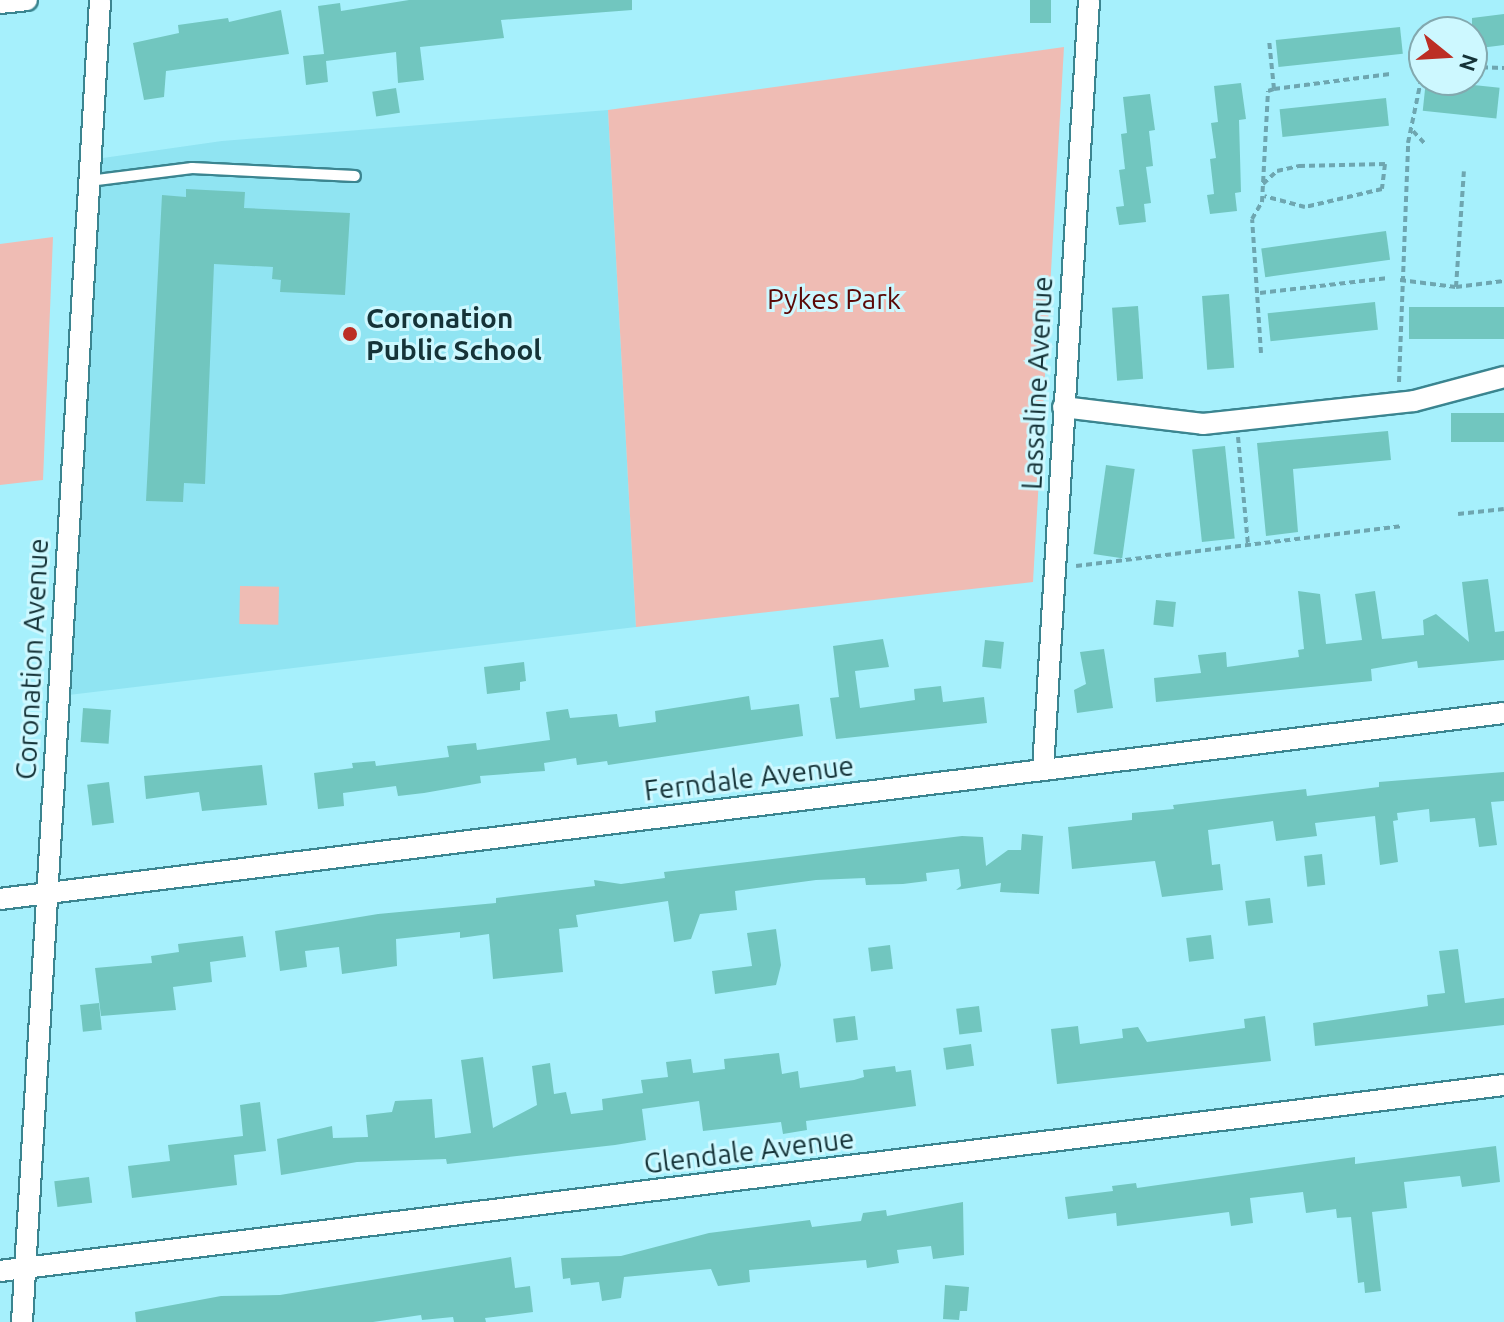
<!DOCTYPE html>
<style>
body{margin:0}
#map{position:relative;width:1504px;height:1322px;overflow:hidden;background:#a6f0fc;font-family:Ubuntu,sans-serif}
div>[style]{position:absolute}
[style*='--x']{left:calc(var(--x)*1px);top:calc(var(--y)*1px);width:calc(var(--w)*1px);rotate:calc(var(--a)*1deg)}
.built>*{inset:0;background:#90e4f2}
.green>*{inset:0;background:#efbcb4;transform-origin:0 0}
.building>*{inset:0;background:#71c6bf;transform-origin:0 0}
.path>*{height:4px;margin-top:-2px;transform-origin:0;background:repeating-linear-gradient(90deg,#6ea6b0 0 6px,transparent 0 10px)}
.roads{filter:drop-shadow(2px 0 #3b8590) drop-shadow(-2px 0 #3b8590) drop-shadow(0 2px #3b8590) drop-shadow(0 -2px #3b8590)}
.service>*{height:10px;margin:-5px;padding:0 5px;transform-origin:5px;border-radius:5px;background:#fff}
.minor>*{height:20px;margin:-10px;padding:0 10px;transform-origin:10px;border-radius:10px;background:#fff}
.dots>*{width:22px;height:22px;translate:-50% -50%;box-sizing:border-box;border:4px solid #cdf8ff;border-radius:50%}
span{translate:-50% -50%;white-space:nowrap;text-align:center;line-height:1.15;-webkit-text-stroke:6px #cdf8ff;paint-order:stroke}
.park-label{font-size:28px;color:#5b0806}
.poi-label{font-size:28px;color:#153338;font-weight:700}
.left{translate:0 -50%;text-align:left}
.street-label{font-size:28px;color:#153338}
.north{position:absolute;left:1408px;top:16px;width:80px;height:80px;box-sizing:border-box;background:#cdf8ff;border:2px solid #83a9af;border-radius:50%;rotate:108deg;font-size:22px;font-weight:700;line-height:32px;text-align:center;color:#153338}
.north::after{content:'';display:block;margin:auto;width:28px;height:36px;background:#bc2f25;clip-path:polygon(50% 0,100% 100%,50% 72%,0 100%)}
</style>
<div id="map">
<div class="built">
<i style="clip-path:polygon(608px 110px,636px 627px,52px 697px,89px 160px,222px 141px)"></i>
</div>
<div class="green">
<i style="clip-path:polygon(1064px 47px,1033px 582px,636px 627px,608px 110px)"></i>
<i style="clip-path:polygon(53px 237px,43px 480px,0 485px,0 244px)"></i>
<i style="left:240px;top:586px;width:39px;height:38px;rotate:1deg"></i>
</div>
<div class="building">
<i style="clip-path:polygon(409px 0,632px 0,632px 10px,501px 20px,504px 38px,420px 47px,424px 80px,398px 83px,396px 52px,326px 61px,328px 82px,306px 85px,303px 56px,324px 54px,318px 6px,340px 3px,341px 11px)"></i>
<i style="left:1030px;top:0;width:21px;height:23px"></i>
<i style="clip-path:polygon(281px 10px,289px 54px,166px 71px,164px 97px,144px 100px,133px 43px,179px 33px,178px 25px,228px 18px,229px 22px)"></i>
<i style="clip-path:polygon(1504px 14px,1504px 45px,1472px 49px,1472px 18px)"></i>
<i style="left:1400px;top:27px;width:27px;height:125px;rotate:84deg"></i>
<i style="left:1426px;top:80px;width:74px;height:31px;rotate:6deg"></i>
<i style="clip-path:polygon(1241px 83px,1246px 119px,1239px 120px,1241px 192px,1235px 193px,1237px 211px,1210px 214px,1207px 195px,1214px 194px,1210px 159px,1216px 158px,1211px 123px,1218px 122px,1214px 86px)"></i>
<i style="left:396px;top:88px;width:25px;height:24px;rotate:81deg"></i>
<i style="clip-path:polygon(1150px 94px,1155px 130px,1149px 131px,1153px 166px,1146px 167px,1151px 203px,1144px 204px,1146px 222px,1119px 225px,1116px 207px,1124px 206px,1119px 170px,1125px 169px,1121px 134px,1127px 133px,1123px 97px)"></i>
<i style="left:1386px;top:98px;width:28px;height:107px;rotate:84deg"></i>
<i style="clip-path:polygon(186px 189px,245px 192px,244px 208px,350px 213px,345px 295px,280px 292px,281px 280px,272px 279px,273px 267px,214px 264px,205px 484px,184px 483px,183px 502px,146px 501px,162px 195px,186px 197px)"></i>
<i style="left:1386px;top:231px;width:29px;height:126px;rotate:82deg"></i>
<i style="left:1229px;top:294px;width:74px;height:27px;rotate:86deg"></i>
<i style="left:1375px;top:302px;width:28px;height:108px;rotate:84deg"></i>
<i style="left:1138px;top:306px;width:73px;height:26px;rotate:86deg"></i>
<i style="left:1504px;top:307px;width:32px;height:95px;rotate:90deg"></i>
<i style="left:1504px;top:413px;width:29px;height:53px;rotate:90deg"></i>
<i style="clip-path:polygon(1388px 431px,1391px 460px,1293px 469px,1298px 532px,1266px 536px,1257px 443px)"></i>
<i style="left:1225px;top:446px;width:93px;height:33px;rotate:84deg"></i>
<i style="left:1106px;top:465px;width:29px;height:90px;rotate:8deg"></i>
<i style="clip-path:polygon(1488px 579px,1495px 632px,1504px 631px,1504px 660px,1418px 668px,1417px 661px,1371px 669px,1372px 681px,1156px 702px,1154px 678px,1201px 673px,1198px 655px,1226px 652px,1227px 667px,1299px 657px,1298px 650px,1304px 649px,1298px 591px,1320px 594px,1326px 644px,1362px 640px,1355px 594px,1375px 591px,1382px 639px,1424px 635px,1423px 620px,1436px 614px,1469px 642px,1462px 582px)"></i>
<i style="left:1156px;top:600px;width:20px;height:25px;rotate:6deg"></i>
<i style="clip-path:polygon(883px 639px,889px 667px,855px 671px,860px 708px,915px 700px,914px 689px,941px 686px,943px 702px,984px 697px,987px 723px,836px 739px,830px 698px,839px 697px,833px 646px)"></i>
<i style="left:985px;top:640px;width:19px;height:27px;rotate:6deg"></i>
<i style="clip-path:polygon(1104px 649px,1113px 708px,1077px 713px,1074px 690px,1086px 684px,1080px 652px)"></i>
<i style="clip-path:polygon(524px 662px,526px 681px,520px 682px,520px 690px,487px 694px,484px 667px)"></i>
<i style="clip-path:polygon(749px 696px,751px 710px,799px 704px,803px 736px,608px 765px,607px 761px,577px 765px,576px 758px,544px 763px,545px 771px,480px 776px,481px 783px,424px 793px,398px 796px,396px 786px,343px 793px,344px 806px,318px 809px,314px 773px,353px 768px,352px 763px,375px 761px,376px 766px,449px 757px,447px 746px,476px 743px,477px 750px,550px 740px,546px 712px,568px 709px,570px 718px,617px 714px,619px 727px,656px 722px,655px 711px)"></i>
<i style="left:83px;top:708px;width:28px;height:34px;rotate:4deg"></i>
<i style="clip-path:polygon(262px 765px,267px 805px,202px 811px,199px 792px,146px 799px,144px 776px)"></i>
<i style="clip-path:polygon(1504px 772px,1504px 801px,1491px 802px,1497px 845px,1479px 847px,1475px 818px,1430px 822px,1429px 809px,1397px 813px,1398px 820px,1393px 821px,1398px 862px,1380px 865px,1375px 816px,1315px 823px,1317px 836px,1276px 841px,1273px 821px,1208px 830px,1212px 865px,1220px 864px,1223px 890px,1162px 897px,1155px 861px,1072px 869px,1068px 827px,1132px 820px,1132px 813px,1174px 809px,1173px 805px,1306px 789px,1307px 796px,1379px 787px,1379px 782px)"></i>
<i style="left:109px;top:782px;width:41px;height:22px;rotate:83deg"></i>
<i style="clip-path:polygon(1022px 834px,1043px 836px,1039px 894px,1000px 892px,1001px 883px,956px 890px,961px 886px,959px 869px,926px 873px,927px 881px,903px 884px,866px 885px,865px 878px,816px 880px,735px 891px,737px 910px,700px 914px,691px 939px,674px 942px,668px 901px,576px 915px,578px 927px,559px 929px,563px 972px,493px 979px,489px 934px,460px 938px,460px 932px,396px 939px,397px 966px,342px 974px,339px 947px,305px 951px,307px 967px,280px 971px,275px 931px,378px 914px,496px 903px,496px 898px,595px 886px,594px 880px,621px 884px,665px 878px,664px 872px,962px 836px,983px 837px,986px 866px,1008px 850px,1021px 850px)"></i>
<i style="left:1322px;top:854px;width:31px;height:18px;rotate:84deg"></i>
<i style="left:1270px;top:898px;width:25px;height:25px;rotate:83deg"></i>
<i style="clip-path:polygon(776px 929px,781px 965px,776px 985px,715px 994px,712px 971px,752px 966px,747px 933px)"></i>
<i style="left:1211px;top:935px;width:24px;height:25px;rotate:83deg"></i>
<i style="clip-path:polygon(243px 936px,246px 957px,210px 962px,212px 982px,173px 987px,176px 1010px,101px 1016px,95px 968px,152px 963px,151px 956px,179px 952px,178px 944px)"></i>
<i style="left:890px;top:945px;width:24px;height:22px;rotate:83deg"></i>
<i style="clip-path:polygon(1458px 949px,1465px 1003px,1504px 998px,1504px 1025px,1315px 1046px,1313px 1023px,1428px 1006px,1427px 995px,1445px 993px,1439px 951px)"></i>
<i style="left:99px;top:1003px;width:27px;height:19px;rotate:84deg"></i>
<i style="left:979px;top:1006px;width:26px;height:23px;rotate:83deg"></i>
<i style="left:855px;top:1016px;width:24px;height:22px;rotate:83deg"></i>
<i style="clip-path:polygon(1265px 1016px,1271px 1061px,1057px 1084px,1051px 1029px,1078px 1026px,1080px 1044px,1123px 1038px,1122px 1029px,1138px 1027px,1147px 1042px,1245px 1028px,1244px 1019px)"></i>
<i style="left:971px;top:1044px;width:22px;height:28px;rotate:82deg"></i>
<i style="clip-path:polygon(779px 1053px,782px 1074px,798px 1071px,800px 1088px,854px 1080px,864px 1077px,863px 1070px,895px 1066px,896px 1072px,911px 1070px,916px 1106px,806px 1121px,807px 1130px,783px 1134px,781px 1122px,703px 1131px,699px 1101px,642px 1109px,646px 1140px,615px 1145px,447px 1164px,446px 1159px,357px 1162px,281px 1175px,277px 1139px,332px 1126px,333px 1138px,368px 1137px,366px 1115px,392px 1112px,395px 1101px,432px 1099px,435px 1138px,471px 1133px,461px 1060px,483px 1057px,493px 1128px,537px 1105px,532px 1066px,550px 1063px,554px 1094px,566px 1092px,571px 1114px,603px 1110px,602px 1099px,643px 1093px,641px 1080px,668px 1077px,666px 1062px,691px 1059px,693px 1073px,725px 1069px,724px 1059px)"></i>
<i style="clip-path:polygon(260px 1102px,266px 1151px,234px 1155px,237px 1185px,132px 1198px,128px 1166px,170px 1161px,168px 1145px,243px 1136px,240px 1105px)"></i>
<i style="clip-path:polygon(1496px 1146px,1500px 1182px,1462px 1187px,1460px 1176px,1404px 1182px,1407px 1208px,1372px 1212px,1381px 1291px,1365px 1293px,1364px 1282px,1358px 1283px,1351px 1217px,1337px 1218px,1336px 1209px,1306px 1213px,1303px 1192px,1250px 1198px,1253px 1223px,1231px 1226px,1229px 1212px,1117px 1226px,1116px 1213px,1068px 1219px,1065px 1197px,1113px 1191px,1112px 1186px,1136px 1183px,1137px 1188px,1355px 1157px,1355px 1164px)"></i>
<i style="left:89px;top:1177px;width:26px;height:35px;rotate:83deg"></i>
<i style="clip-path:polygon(963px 1202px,964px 1255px,933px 1259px,931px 1246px,897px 1250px,899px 1263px,867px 1268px,866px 1260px,749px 1270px,750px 1282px,718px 1286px,711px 1269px,624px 1277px,621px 1298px,602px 1301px,599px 1282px,571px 1285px,570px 1278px,563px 1279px,561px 1258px,621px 1256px,709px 1233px,810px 1220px,812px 1227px,861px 1221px,863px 1213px,886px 1210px,887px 1216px)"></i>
<i style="clip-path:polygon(511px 1257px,515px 1288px,530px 1286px,533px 1312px,485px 1318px,486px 1322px,454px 1322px,453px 1317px,422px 1320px,421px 1315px,373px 1322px,136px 1322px,135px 1312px,221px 1296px,280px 1295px)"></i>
<i style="clip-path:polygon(945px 1285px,969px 1287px,967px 1311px,960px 1311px,959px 1320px,943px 1319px)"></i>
</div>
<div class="path">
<i style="--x:1472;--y:67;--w:32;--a:2"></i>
<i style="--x:1274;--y:89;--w:117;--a:-7.4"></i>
<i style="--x:1413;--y:131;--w:19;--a:47"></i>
<i style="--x:1263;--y:184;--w:19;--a:-43"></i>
<i style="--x:1277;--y:171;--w:23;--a:-13"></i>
<i style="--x:1299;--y:166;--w:86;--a:-1.3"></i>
<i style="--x:1385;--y:164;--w:25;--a:97"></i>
<i style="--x:1382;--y:189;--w:79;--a:166.8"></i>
<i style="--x:1305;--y:207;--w:42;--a:-165"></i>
<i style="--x:1400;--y:280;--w:56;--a:7.1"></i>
<i style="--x:1456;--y:287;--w:48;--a:-7.1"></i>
<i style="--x:1456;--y:287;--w:116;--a:-86.1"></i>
<i style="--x:1260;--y:293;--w:129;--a:-6.7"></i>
<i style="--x:1261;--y:353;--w:134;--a:-93.8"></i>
<i style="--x:1252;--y:219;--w:20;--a:-60"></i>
<i style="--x:1262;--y:202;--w:111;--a:-86.9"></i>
<i style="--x:1268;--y:91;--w:6;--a:-18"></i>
<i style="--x:1274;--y:89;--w:49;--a:-95.8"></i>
<i style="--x:1399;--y:382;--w:239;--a:-87.8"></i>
<i style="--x:1408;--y:143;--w:79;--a:-78.3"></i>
<i style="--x:1238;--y:437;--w:107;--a:84.7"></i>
<i style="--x:1458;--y:514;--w:46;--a:-6.2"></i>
<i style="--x:1076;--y:566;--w:327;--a:-7"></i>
</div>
<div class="roads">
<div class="service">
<i style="--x:89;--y:181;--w:104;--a:-7.2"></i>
<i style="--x:192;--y:168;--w:163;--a:2.8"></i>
</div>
<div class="minor">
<i style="--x:0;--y:3;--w:27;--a:-6"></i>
<i style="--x:1063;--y:407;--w:141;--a:6.9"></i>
<i style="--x:1203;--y:424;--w:212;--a:-6.2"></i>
<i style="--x:1414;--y:401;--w:93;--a:-14.9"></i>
<i style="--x:1043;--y:770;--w:771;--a:-86.58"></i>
<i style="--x:0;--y:899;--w:1515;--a:-7.05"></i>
<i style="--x:0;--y:1271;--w:1515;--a:-7.05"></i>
<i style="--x:22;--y:1322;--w:1324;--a:-86.62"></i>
</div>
</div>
<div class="dots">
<i style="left:350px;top:334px;background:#bc2f25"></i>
</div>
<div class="park-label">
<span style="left:834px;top:299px">Pykes Park</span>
</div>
<div class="poi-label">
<span class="left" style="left:366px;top:334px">Coronation<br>Public School</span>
</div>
<div class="street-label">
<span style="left:1037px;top:383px;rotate:-87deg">Lassaline Avenue</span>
<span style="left:32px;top:659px;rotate:-87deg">Coronation Avenue</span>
<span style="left:749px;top:778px;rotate:-7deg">Ferndale Avenue</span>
<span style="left:749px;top:1151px;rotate:-7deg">Glendale Avenue</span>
</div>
<div class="north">N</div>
</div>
